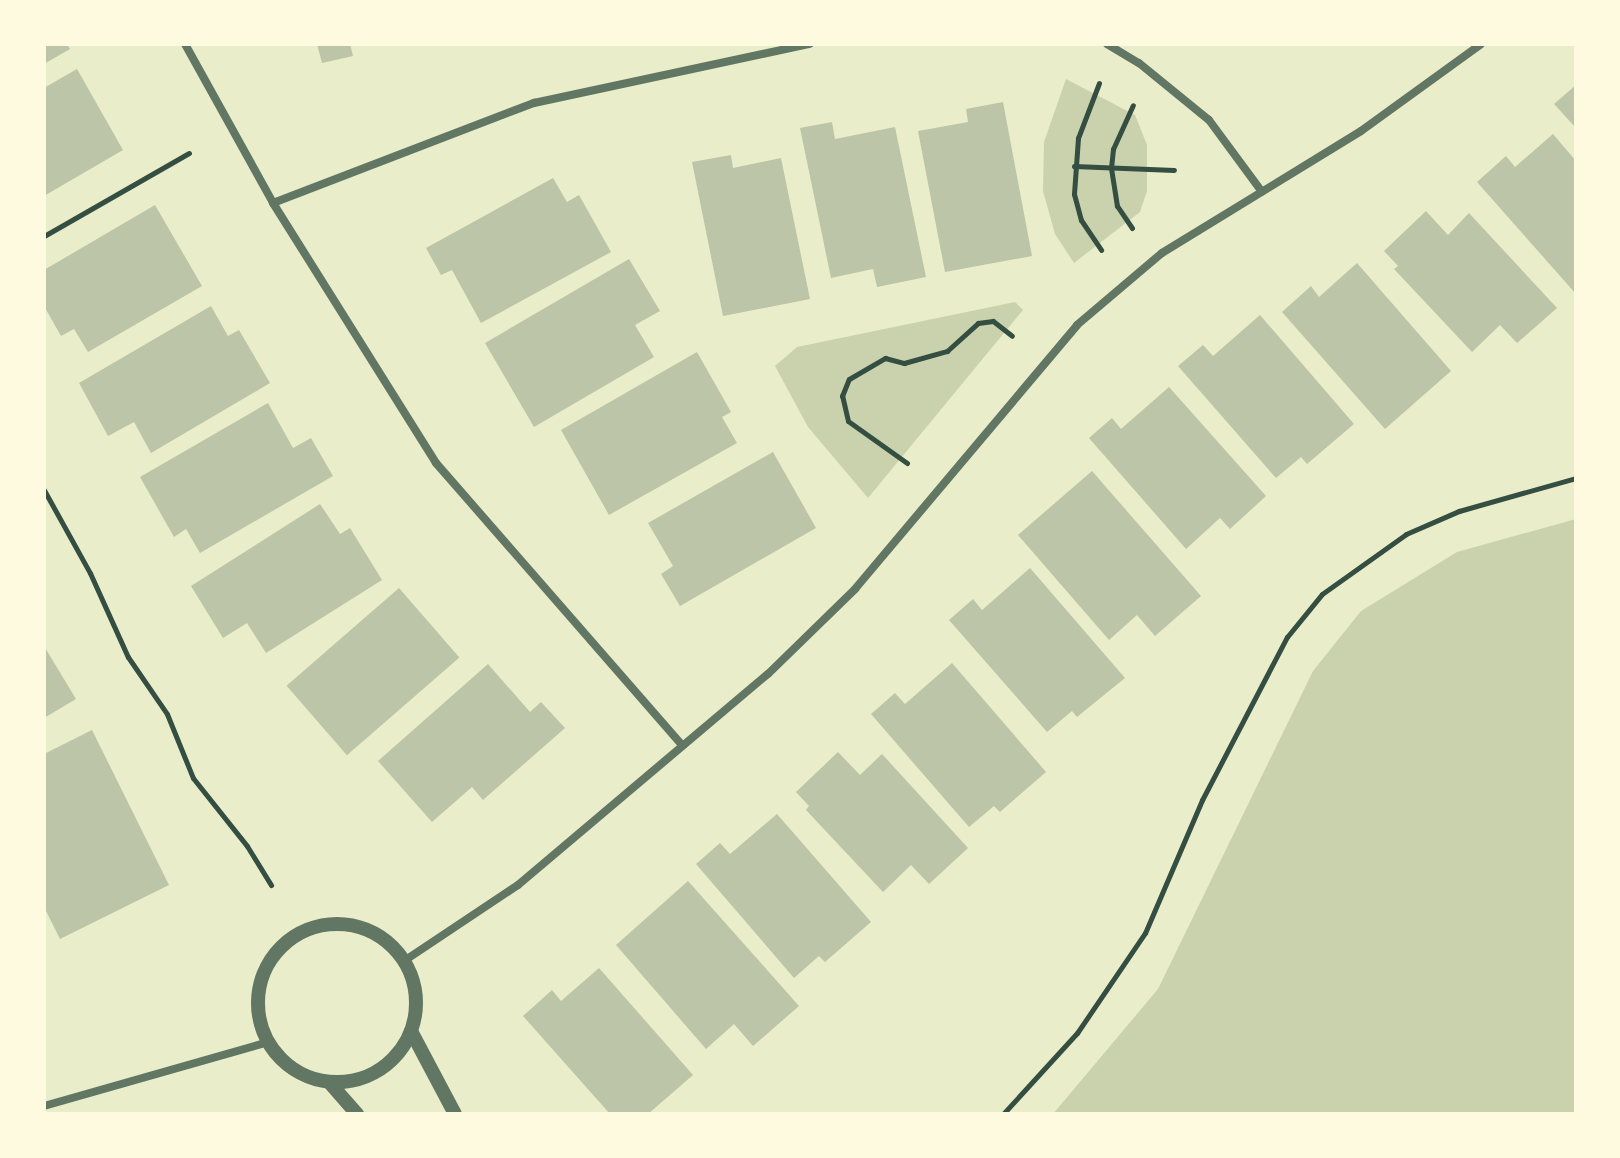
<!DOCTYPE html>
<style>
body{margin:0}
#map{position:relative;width:1620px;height:1158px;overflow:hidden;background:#e9edc9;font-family:Raleway,sans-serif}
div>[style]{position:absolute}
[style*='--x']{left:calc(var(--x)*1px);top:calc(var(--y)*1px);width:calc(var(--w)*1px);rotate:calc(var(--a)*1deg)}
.green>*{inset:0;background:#cad2ad}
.building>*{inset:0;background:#bcc5a7;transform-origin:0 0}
.path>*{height:5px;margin:-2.5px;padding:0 2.5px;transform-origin:2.5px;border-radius:2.5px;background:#344e41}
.minor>*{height:8px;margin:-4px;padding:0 4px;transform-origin:4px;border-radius:4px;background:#617663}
.tertiary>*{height:14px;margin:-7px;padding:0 7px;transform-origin:7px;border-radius:7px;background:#617663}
.tertiary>.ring{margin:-7px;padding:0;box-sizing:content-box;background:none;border:14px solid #617663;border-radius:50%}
span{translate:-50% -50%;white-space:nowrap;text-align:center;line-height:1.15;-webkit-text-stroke:8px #fefae0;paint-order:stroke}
.frame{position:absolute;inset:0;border:46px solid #fefae0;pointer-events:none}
</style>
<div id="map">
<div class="green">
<i style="clip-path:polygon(1066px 79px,1135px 115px,1147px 145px,1147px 191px,1140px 212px,1074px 263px,1055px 234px,1043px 191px,1044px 142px)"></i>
<i style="clip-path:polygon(1015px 302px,1023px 310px,868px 498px,808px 427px,775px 366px,797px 347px)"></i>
<i style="clip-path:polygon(1576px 519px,1576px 1114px,1053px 1114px,1158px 989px,1313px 671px,1361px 611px,1457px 552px)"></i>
</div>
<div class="building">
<i style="clip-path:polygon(44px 44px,67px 44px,70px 49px,44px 64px)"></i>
<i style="clip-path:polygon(317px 44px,350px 44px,353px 56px,322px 63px)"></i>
<i style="clip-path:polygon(77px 69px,123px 150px,44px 196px,44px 88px)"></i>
<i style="clip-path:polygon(1576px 85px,1576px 128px,1554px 104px)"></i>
<i style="clip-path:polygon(1003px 102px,1032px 256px,945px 272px,918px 131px,968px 122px,966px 109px)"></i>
<i style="clip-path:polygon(832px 122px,835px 139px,895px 127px,926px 277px,877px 287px,873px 269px,831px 278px,800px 128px)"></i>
<i style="clip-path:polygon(1553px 134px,1576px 161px,1576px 294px,1477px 182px,1506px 156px,1515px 167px)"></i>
<i style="clip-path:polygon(731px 155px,733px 168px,781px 158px,810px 299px,723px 316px,692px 162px)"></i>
<i style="clip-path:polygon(553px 178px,567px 202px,579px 195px,611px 252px,481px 323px,452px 270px,441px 275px,426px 248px)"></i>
<i style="clip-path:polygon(155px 205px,202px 286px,88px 352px,74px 329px,61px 336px,44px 306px,44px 270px)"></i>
<i style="clip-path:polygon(1426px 211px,1448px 235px,1469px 213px,1557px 308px,1517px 343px,1500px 325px,1472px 352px,1394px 269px,1398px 266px,1384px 251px)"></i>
<i style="clip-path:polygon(629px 259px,660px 311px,635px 325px,654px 357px,534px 427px,485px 343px)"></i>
<i style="clip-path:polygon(1357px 263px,1451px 371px,1385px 429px,1282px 312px,1311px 286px,1319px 297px)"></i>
<i style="clip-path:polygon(211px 306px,228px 336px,239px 330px,270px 383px,151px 453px,134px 422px,108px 436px,79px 383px)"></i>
<i style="clip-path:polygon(1260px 315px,1354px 424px,1307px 464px,1301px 457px,1276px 478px,1178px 366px,1203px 345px,1213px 356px)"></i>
<i style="clip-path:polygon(697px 352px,731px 412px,722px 417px,737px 443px,609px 515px,561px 430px)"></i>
<i style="clip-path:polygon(1169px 387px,1266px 496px,1230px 529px,1220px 518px,1186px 549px,1089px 438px,1112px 418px,1121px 429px)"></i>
<i style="clip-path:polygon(268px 403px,293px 448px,311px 438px,333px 476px,200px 553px,186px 529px,174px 537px,140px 477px)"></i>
<i style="clip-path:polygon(773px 452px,816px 528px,680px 606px,661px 574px,673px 566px,648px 523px)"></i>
<i style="clip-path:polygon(1092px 471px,1201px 596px,1155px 636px,1137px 615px,1109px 640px,1018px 535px)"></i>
<i style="clip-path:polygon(320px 504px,340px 534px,350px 528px,382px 580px,266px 653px,247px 623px,223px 638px,191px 586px)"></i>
<i style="clip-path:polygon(1030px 568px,1125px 678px,1077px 717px,1072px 711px,1047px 732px,949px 620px,973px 599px,982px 610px)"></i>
<i style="left:399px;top:588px;width:92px;height:149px;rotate:49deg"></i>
<i style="clip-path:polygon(44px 646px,76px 699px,44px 718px)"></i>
<i style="clip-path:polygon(952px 663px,1046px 772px,1000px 812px,994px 806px,969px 827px,871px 714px,895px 693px,905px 704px)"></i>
<i style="clip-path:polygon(488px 664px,530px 712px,541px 702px,565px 728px,483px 800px,472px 787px,432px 822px,378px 761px)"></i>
<i style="clip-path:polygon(92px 730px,169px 885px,60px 939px,44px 907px,44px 754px)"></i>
<i style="clip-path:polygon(838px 752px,860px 775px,882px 754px,968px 848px,929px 884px,911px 865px,883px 892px,806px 810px,809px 806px,796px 792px)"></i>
<i style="clip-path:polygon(777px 814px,871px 922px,825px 962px,819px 956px,794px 978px,696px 864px,720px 843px,730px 854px)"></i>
<i style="clip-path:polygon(688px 881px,799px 1006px,753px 1046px,734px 1024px,706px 1049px,616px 945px)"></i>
<i style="clip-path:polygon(599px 968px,693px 1075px,648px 1114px,610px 1114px,523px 1016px,552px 990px,561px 1001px)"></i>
</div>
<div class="path">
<i style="--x:1099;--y:83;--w:59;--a:110.9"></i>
<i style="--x:1078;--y:138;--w:56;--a:94.1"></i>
<i style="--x:1074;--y:194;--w:27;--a:75"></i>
<i style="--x:1081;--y:220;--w:36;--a:56"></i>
<i style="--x:1074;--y:166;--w:100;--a:2.3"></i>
<i style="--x:1132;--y:228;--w:27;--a:-124"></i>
<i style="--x:1117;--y:206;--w:38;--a:-99"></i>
<i style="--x:1111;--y:168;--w:19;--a:-84"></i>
<i style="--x:1113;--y:149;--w:48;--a:-65.6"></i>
<i style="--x:44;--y:236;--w:167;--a:-29.8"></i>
<i style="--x:907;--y:463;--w:72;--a:-144.6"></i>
<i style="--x:848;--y:421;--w:26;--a:-103"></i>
<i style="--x:842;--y:396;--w:18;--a:-68"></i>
<i style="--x:849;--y:379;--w:42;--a:-30.3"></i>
<i style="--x:885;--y:358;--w:20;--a:15"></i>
<i style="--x:904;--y:363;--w:45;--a:-15.6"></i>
<i style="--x:947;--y:351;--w:42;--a:-42.1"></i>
<i style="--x:978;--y:323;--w:15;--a:-8"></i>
<i style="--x:993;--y:321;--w:24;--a:38"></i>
<i style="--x:44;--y:490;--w:95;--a:61"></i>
<i style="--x:90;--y:573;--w:92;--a:65.7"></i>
<i style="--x:128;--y:657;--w:69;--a:55.6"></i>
<i style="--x:167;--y:714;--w:69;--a:67.9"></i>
<i style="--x:193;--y:778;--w:87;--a:51.5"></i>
<i style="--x:247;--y:846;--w:46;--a:58.4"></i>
<i style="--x:1003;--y:1114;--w:110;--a:-47.6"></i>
<i style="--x:1077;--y:1033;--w:121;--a:-55.8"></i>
<i style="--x:1145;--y:933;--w:145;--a:-66.8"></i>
<i style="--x:1202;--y:800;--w:184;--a:-62.5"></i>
<i style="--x:1287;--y:637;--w:55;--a:-50.9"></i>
<i style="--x:1322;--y:594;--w:103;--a:-35.5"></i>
<i style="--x:1406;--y:534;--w:58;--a:-23.5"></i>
<i style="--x:1459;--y:511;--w:122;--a:-15.8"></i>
</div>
<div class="minor">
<i style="--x:185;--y:44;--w:182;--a:61"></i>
<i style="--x:273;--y:203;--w:307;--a:57.9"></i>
<i style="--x:436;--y:463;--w:373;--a:48.9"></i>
<i style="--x:1107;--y:44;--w:37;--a:31"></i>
<i style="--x:1139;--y:63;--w:90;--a:39.2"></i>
<i style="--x:1209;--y:120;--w:89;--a:53.6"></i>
<i style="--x:273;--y:203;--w:280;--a:-21"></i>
<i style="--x:534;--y:103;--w:282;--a:-12.1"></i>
<i style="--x:404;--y:961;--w:137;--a:-33.7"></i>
<i style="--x:518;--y:885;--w:327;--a:-40.2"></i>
<i style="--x:768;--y:674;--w:122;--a:-44.3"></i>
<i style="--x:855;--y:589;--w:345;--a:-49.9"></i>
<i style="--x:1077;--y:325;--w:111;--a:-40.3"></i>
<i style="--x:1162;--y:253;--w:233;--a:-31.5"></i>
<i style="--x:1361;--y:131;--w:148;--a:-35.9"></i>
<i style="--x:44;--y:1106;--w:233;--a:-15.9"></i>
</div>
<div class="tertiary">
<i class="ring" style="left:258px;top:924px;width:144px;height:144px"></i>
<i style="--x:411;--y:1031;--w:94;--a:62.1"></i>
<i style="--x:329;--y:1082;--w:43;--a:48.8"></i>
</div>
<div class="frame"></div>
</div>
